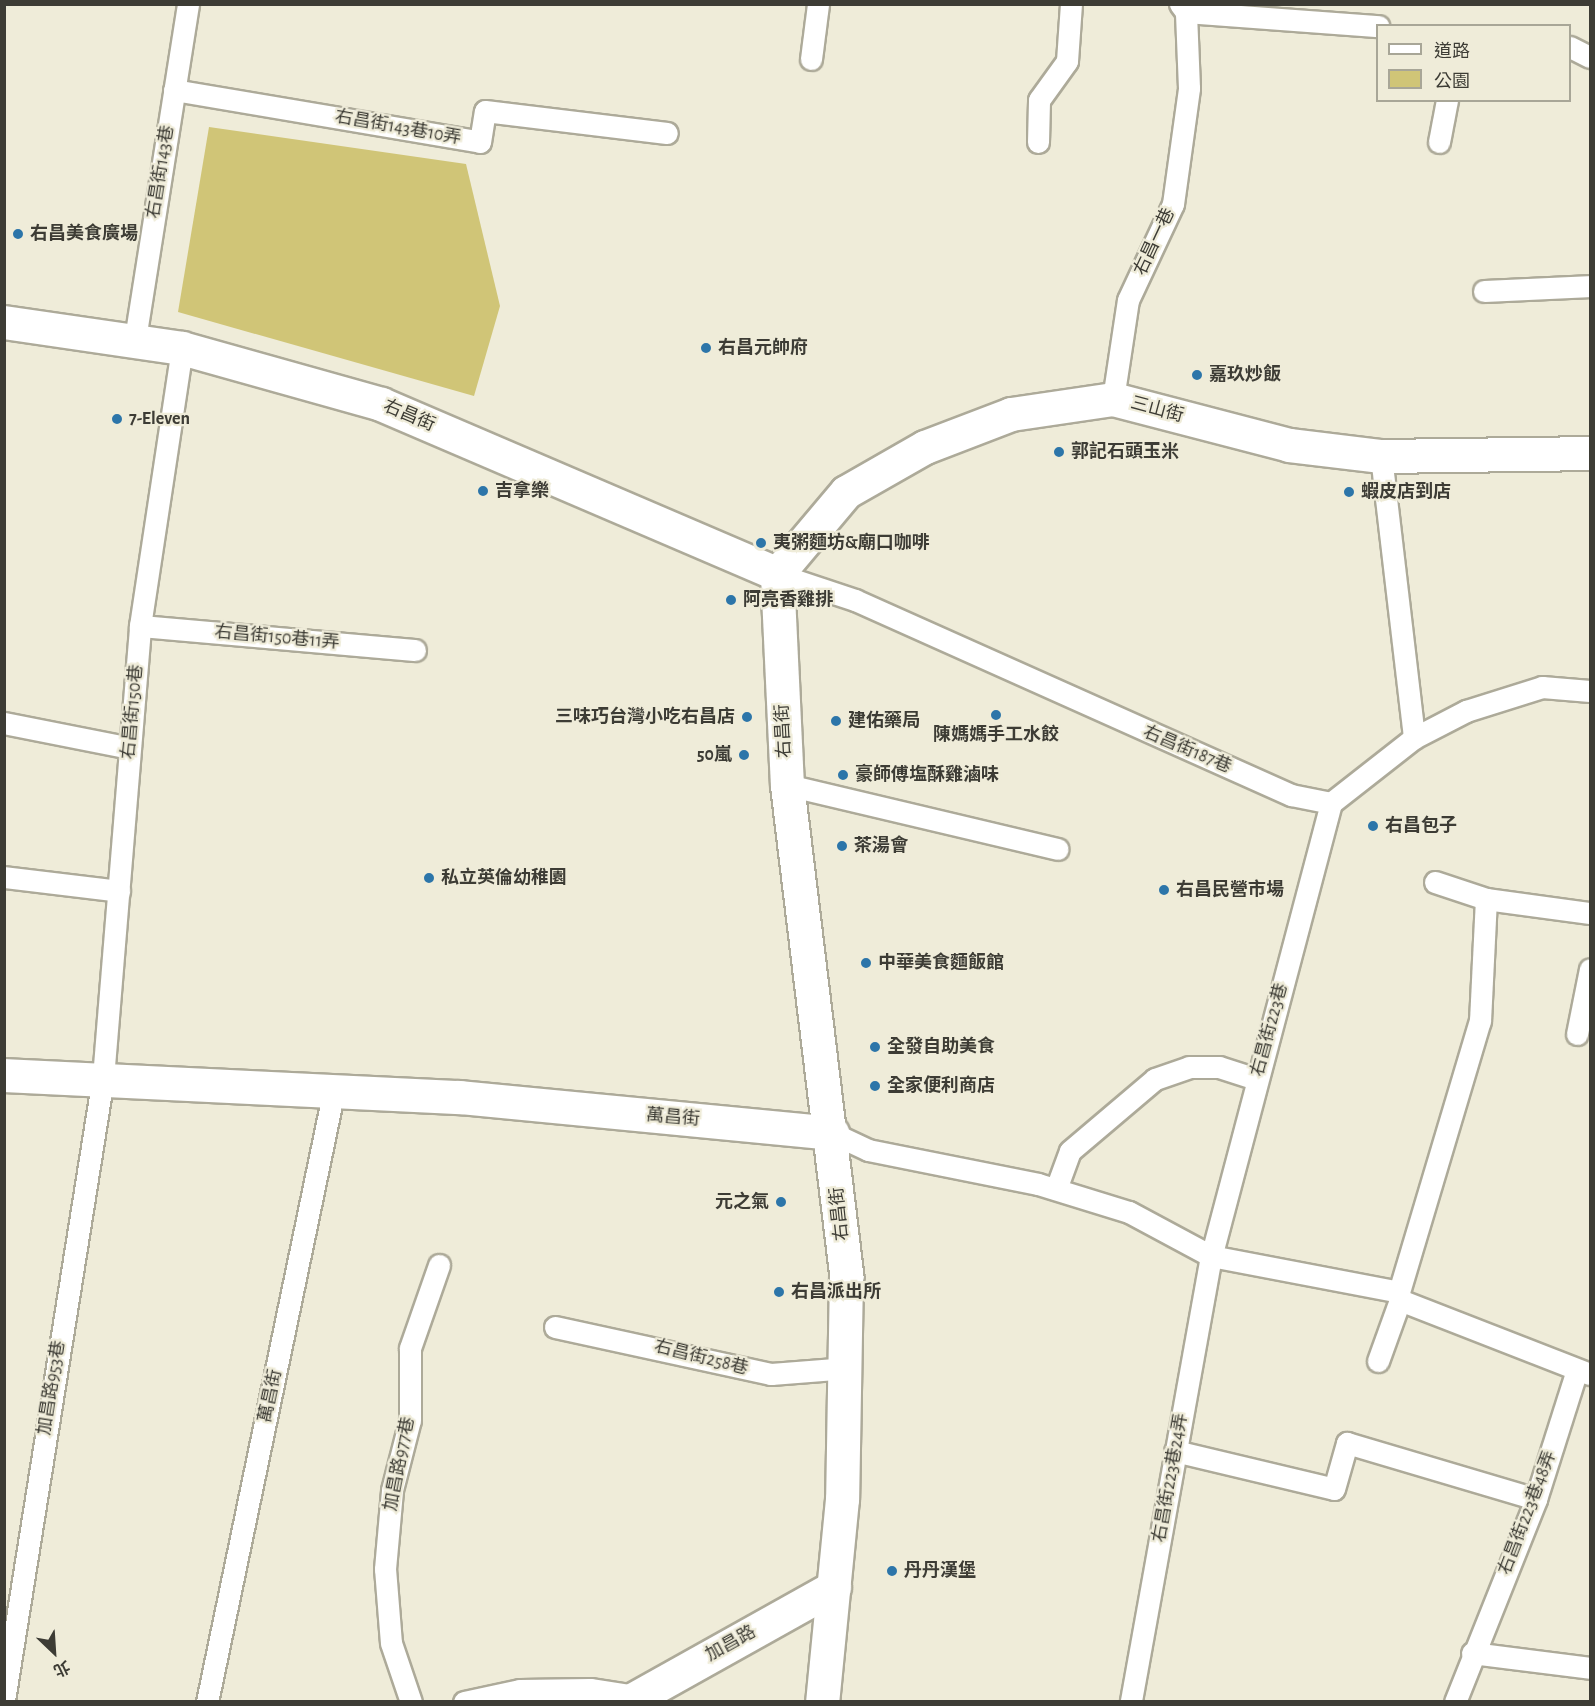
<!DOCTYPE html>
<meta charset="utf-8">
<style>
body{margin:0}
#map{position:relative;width:1595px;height:1706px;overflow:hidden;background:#efecd9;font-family:"Alegreya Sans","Noto Sans TC",sans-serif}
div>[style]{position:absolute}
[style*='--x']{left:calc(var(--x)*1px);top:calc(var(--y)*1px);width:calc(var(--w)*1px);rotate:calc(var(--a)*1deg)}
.green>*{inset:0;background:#d0c577}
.roads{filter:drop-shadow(2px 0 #adaa99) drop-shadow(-2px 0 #adaa99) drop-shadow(0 2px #adaa99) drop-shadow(0 -2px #adaa99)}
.service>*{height:21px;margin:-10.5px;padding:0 10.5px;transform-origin:10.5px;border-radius:10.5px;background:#fff}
.minor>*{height:33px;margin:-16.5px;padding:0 16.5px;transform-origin:16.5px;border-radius:16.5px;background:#fff}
.dots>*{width:16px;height:16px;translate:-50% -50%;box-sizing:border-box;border:3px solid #efecd9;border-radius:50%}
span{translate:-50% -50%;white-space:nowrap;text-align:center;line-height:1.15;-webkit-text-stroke:4.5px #efecd9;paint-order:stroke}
.street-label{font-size:18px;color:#3d3c35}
.poi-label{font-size:18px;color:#3d3c35;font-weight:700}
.left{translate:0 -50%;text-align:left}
.right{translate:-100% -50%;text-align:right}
.frame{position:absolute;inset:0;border:6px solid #3d3c35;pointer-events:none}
.legend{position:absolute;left:1376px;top:24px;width:195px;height:78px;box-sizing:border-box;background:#efecd9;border:2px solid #a8a697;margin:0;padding:8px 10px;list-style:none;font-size:18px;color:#3d3c35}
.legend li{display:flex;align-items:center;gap:12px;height:30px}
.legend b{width:30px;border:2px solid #a8a697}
.north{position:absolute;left:24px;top:1622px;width:60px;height:60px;-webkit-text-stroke:4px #efecd9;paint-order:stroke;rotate:155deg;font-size:16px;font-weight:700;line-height:24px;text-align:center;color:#3d3c35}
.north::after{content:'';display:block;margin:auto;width:21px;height:27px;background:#3d3c35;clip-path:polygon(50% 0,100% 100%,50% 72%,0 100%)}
</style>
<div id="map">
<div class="green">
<i style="clip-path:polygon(209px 127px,466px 164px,500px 306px,474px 396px,178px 312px)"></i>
</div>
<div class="roads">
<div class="service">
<i style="--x:1186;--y:12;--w:193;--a:4.2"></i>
<i style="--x:1570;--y:47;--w:22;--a:27"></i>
<i style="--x:811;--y:59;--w:55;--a:-82.7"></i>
<i style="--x:174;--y:90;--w:310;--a:9.6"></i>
<i style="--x:480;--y:142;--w:31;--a:-81"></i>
<i style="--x:485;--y:111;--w:183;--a:6.9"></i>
<i style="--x:1038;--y:142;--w:42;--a:-88.6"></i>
<i style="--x:1039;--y:100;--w:48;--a:-54.3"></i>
<i style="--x:1067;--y:61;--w:57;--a:-86"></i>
<i style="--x:1439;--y:142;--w:43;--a:-79.2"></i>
<i style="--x:1484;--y:291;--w:106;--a:-2.7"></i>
<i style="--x:135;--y:339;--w:339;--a:-81"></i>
<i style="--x:1113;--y:399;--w:100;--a:-81.4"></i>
<i style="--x:1128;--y:300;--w:106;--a:-64.9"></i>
<i style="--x:1173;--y:204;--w:117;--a:-82.1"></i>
<i style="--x:1189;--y:88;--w:76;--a:-92.3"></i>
<i style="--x:1186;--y:12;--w:10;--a:-127"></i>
<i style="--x:1381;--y:456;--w:284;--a:83.3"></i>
<i style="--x:777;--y:574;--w:82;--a:18.4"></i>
<i style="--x:855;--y:600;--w:478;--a:24.1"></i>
<i style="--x:1291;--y:795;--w:41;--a:11.3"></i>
<i style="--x:1331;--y:803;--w:105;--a:-38.1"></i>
<i style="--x:1414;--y:738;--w:59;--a:-27.4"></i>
<i style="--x:1466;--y:711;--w:80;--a:-17.5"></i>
<i style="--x:1542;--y:687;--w:48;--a:4.8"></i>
<i style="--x:140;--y:626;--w:276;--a:5"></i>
<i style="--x:4;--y:723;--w:128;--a:11.2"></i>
<i style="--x:787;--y:785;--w:278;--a:13.3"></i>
<i style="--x:1331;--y:803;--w:469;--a:104.8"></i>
<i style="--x:1211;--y:1256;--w:191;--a:10.8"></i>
<i style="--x:1399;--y:1292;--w:8;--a:83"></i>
<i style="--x:1400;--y:1300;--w:204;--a:21.3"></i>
<i style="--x:4;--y:877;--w:116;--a:6.9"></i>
<i style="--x:1435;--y:882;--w:54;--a:18.4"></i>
<i style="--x:1486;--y:899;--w:105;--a:7.7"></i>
<i style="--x:1577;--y:1034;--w:66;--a:-78.7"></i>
<i style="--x:832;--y:1133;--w:40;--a:25"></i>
<i style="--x:868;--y:1150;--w:173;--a:11.3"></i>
<i style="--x:1038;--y:1184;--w:95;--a:17.1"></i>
<i style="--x:1129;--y:1212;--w:93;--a:28.2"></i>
<i style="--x:1211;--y:1256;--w:453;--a:100.2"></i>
<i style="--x:1056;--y:1189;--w:40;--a:-69.8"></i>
<i style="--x:1070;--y:1151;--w:111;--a:-40.3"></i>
<i style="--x:1155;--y:1079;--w:36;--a:-19"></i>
<i style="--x:1189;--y:1067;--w:30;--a:0"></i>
<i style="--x:1219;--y:1067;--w:40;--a:18"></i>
<i style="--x:1399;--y:1292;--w:283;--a:-73.4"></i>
<i style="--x:1480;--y:1021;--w:122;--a:-87.2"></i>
<i style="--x:555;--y:1327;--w:221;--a:12.3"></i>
<i style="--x:771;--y:1374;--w:77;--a:-4.5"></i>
<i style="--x:1378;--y:1361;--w:65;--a:-70.2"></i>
<i style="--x:1175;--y:1451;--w:163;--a:13.4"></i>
<i style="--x:1334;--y:1489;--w:48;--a:-74.2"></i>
<i style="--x:1347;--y:1443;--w:197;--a:16.5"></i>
<i style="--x:1472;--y:1653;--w:119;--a:7.2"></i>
<i style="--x:4;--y:1700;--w:630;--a:-80.96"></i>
<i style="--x:103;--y:1078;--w:454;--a:-85.3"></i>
<i style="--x:140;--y:626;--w:281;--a:-81.4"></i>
<i style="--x:207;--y:1702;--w:625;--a:-78.28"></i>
<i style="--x:411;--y:1702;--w:62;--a:-108.7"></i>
<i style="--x:391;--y:1643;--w:74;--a:-94.6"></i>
<i style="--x:385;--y:1569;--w:79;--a:-84.9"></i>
<i style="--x:392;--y:1490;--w:72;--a:-75.6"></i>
<i style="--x:410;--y:1420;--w:72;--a:-90"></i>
<i style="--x:410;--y:1348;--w:88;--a:-70.7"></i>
<i style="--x:464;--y:1702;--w:57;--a:-12.1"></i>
<i style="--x:520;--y:1690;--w:70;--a:-0.8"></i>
<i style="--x:590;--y:1689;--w:47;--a:8.7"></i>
<i style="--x:1455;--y:1702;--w:219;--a:-68.2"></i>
<i style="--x:1536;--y:1499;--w:135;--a:-72.4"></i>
</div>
<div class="minor">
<i style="--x:4;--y:322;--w:180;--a:8.3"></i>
<i style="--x:182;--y:348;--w:207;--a:15.7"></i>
<i style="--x:381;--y:404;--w:431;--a:23.2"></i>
<i style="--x:777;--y:574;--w:211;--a:87.3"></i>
<i style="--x:787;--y:785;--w:495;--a:83.1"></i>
<i style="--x:846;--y:1276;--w:223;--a:91"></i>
<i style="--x:842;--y:1499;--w:204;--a:95.6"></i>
<i style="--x:777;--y:574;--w:107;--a:-49.9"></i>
<i style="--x:846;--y:492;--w:91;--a:-29.7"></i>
<i style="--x:925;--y:447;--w:92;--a:-21"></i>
<i style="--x:1011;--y:414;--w:103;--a:-8.4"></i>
<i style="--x:1113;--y:399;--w:182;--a:14.6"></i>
<i style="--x:1289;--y:445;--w:93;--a:6.8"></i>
<i style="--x:1381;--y:456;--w:209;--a:-0.8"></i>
<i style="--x:4;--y:1075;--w:456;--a:2.8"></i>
<i style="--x:459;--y:1097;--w:375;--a:5.5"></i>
<i style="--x:628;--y:1702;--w:236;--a:-29.2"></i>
</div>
</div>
<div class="dots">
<i style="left:18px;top:234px;background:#2c75a9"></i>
<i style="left:706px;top:348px;background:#2c75a9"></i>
<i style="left:1197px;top:375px;background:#2c75a9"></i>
<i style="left:117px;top:419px;background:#2c75a9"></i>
<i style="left:1059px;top:452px;background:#2c75a9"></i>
<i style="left:483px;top:491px;background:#2c75a9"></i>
<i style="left:1349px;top:492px;background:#2c75a9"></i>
<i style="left:761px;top:543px;background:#2c75a9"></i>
<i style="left:731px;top:600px;background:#2c75a9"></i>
<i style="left:996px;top:715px;background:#2c75a9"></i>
<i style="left:747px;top:717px;background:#2c75a9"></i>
<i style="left:836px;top:721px;background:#2c75a9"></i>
<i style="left:744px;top:755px;background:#2c75a9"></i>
<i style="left:843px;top:775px;background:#2c75a9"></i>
<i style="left:1373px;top:826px;background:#2c75a9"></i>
<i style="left:842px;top:846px;background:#2c75a9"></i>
<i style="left:429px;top:878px;background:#2c75a9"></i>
<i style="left:1164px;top:890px;background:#2c75a9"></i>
<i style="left:866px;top:963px;background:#2c75a9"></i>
<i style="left:875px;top:1047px;background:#2c75a9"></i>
<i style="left:875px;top:1086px;background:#2c75a9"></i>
<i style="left:781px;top:1202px;background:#2c75a9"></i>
<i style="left:779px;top:1292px;background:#2c75a9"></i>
<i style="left:892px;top:1571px;background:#2c75a9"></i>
</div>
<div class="street-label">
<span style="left:398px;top:128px;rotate:10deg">右昌街143巷10弄</span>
<span style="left:161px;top:172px;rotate:-81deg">右昌街143巷</span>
<span style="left:1155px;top:242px;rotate:-65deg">右昌一巷</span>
<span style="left:1157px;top:410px;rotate:15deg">三山街</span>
<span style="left:409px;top:416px;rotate:23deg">右昌街</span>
<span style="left:277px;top:638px;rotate:5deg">右昌街150巷11弄</span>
<span style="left:133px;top:712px;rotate:-85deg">右昌街150巷</span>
<span style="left:784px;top:731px;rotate:-93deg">右昌街</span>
<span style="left:1187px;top:750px;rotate:23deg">右昌街187巷</span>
<span style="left:1270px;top:1030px;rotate:-75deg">右昌街223巷</span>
<span style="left:673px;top:1118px;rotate:5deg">萬昌街</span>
<span style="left:840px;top:1214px;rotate:-96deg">右昌街</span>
<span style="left:701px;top:1358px;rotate:14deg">右昌街258巷</span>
<span style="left:52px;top:1388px;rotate:-81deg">加昌路953巷</span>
<span style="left:271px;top:1396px;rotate:-78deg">萬昌街</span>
<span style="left:400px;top:1464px;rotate:-79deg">加昌路977巷</span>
<span style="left:1171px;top:1478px;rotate:-80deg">右昌街223巷24弄</span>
<span style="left:1528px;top:1513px;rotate:-69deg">右昌街223巷48弄</span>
<span style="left:731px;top:1644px;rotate:-29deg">加昌路</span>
</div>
<div class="poi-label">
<span class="left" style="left:30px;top:234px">右昌美食廣場</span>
<span class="left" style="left:718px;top:348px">右昌元帥府</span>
<span class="left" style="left:1209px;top:375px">嘉玖炒飯</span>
<span class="left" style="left:129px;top:419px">7-Eleven</span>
<span class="left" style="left:1071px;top:452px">郭記石頭玉米</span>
<span class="left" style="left:495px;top:491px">吉拿樂</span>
<span class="left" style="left:1361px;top:492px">蝦皮店到店</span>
<span class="left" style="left:773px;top:543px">夷粥麵坊&amp;廟口咖啡</span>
<span class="left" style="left:743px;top:600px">阿亮香雞排</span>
<span class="right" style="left:735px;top:717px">三味巧台灣小吃右昌店</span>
<span class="left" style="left:848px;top:721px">建佑藥局</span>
<span style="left:996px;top:735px">陳媽媽手工水餃</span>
<span class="right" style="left:732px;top:755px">50嵐</span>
<span class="left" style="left:855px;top:775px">豪師傅塩酥雞滷味</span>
<span class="left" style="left:1385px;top:826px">右昌包子</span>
<span class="left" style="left:854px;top:846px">茶湯會</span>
<span class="left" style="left:441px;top:878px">私立英倫幼稚園</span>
<span class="left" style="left:1176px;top:890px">右昌民營市場</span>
<span class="left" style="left:878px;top:963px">中華美食麵飯館</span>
<span class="left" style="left:887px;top:1047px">全發自助美食</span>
<span class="left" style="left:887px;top:1086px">全家便利商店</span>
<span class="right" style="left:769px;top:1202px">元之氣</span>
<span class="left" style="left:791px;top:1292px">右昌派出所</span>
<span class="left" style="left:904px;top:1571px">丹丹漢堡</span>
</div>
<div class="frame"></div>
<ul class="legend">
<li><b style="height:8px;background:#fff"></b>道路</li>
<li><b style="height:16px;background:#d0c577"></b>公園</li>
</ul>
<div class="north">北</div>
</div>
